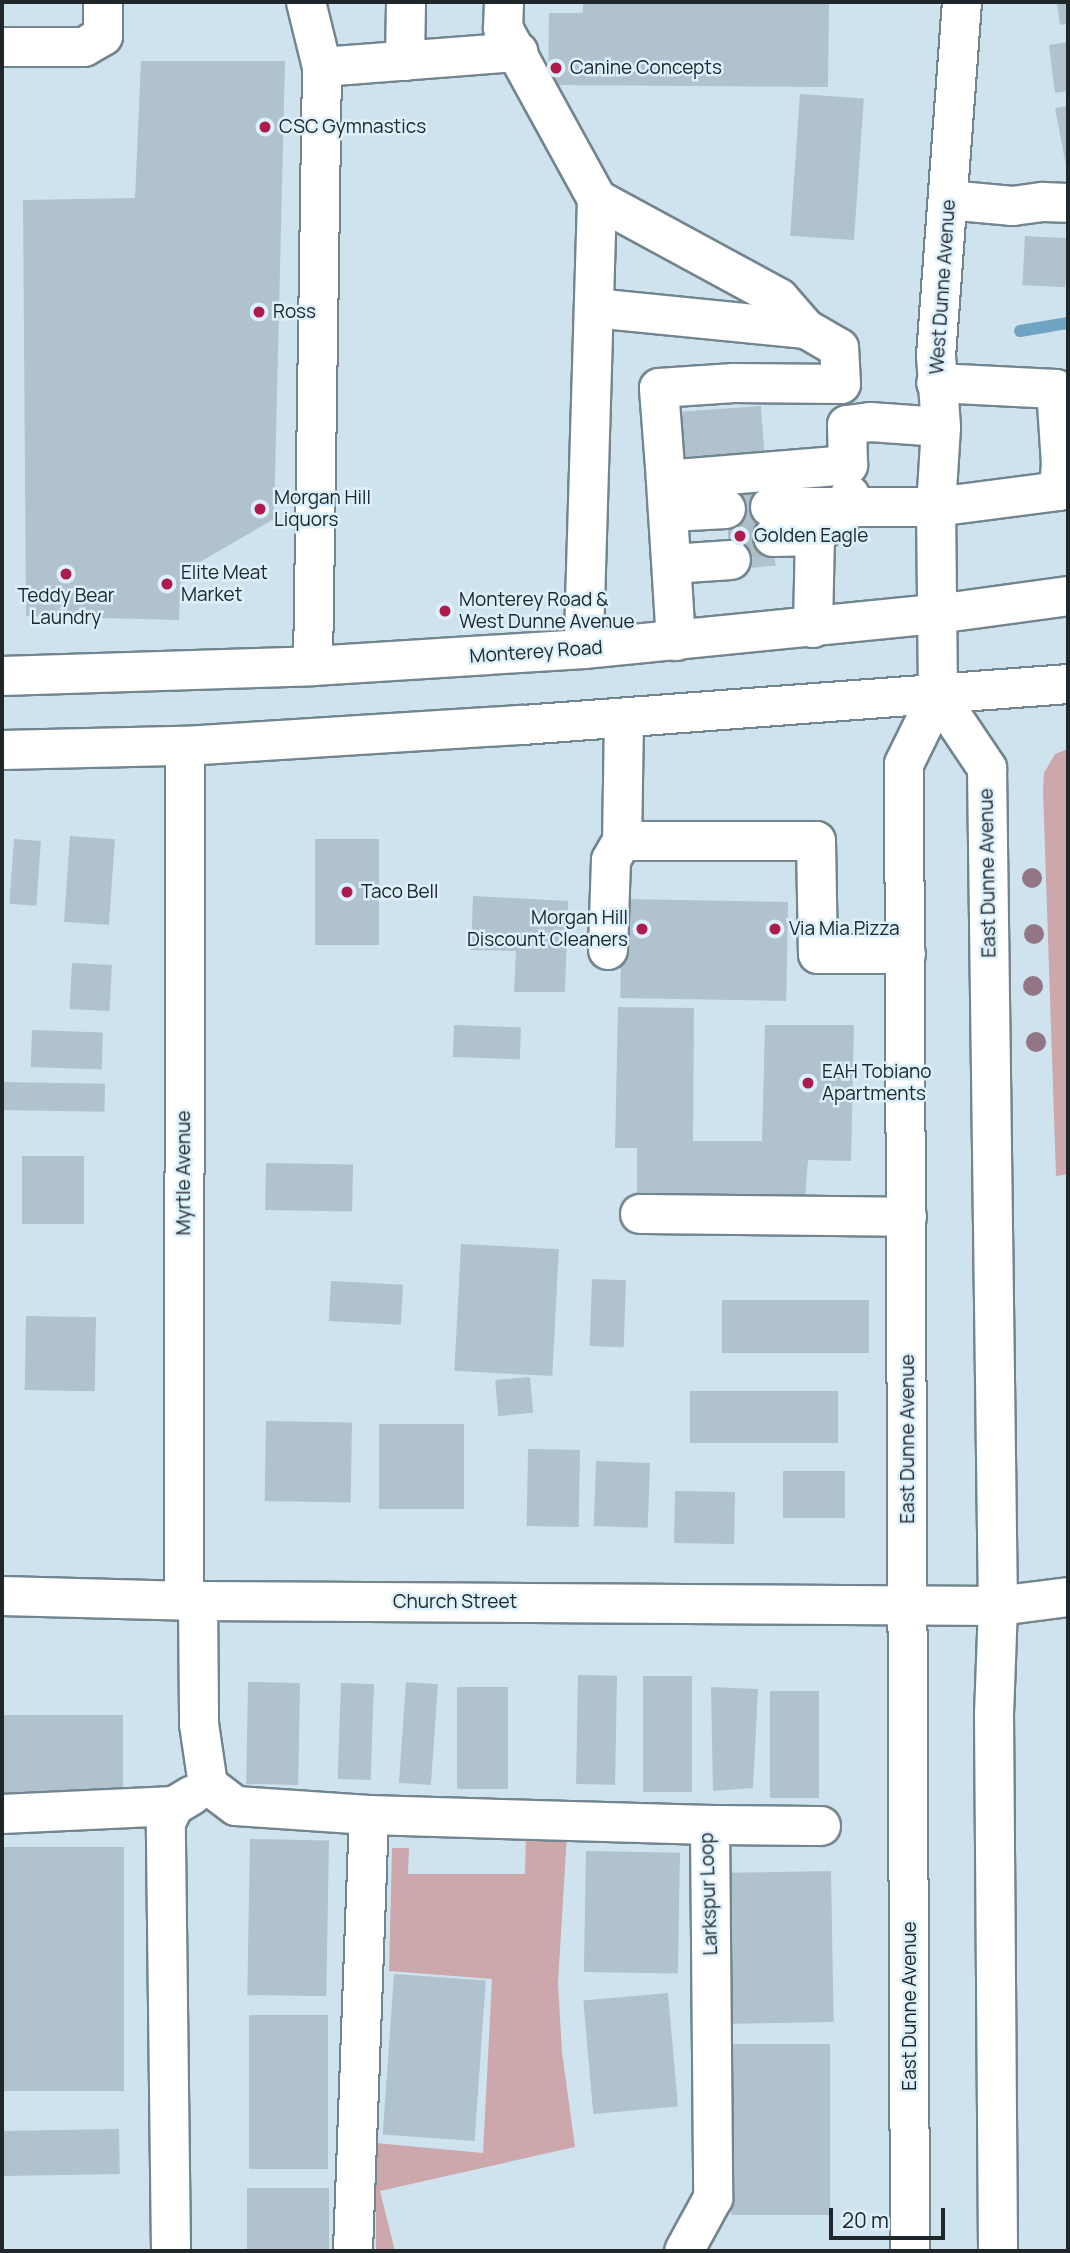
<!DOCTYPE html>
<style>
body{margin:0}
#map{position:relative;width:1070px;height:2253px;overflow:hidden;background:#cfe3ee;font-family:Manrope,sans-serif}
div>[style]{position:absolute}
[style*='--x']{left:calc(var(--x)*1px);top:calc(var(--y)*1px);width:calc(var(--w)*1px);rotate:calc(var(--a)*1deg)}
.green>*{inset:0;background:#cca8ad}
.stream>*{height:12px;margin:-6px;padding:0 6px;transform-origin:6px;border-radius:6px;background:#6fa5c3}
.building>*{inset:0;background:#afc2cd;transform-origin:0 0}
.minor-tunnel>*{height:38px;margin-top:-19px;transform-origin:0;background:repeating-linear-gradient(90deg,#acbdc7 0 38px,transparent 0 57px)}
.roads{filter:drop-shadow(2px 0 #73858f) drop-shadow(-2px 0 #73858f) drop-shadow(0 2px #73858f) drop-shadow(0 -2px #73858f)}
.minor>*{height:38px;margin:-19px;padding:0 19px;transform-origin:19px;border-radius:19px;background:#fff}
.major>*{height:38px;margin:-19px;padding:0 19px;transform-origin:19px;border-radius:19px;background:#fff}
.trees>*{width:20px;height:20px;margin:-10px;border-radius:50%;background:#937685}
.dots>*{width:19px;height:19px;translate:-50% -50%;box-sizing:border-box;border:4px solid #dcf0fb;border-radius:50%}
span{translate:-50% -50%;white-space:nowrap;text-align:center;line-height:1.15;-webkit-text-stroke:5px #dcf0fb;paint-order:stroke}
.poi-label{font-size:19px;color:#20272b}
.left{translate:0 -50%;text-align:left}
.right{translate:-100% -50%;text-align:right}
.street-label{font-size:19px;color:#20272b}
.frame{position:absolute;inset:0;border:4px solid #20272b;pointer-events:none}
.scale{position:absolute;left:829px;top:2208px;width:116px;height:32px;box-sizing:border-box;border:4px solid #20272b;border-top:0;padding-left:9px;font-size:21px;line-height:24px;white-space:nowrap;color:#20272b;-webkit-text-stroke:5px #dcf0fb;paint-order:stroke}
</style>
<div id="map">
<div class="green">
<i style="clip-path:polygon(1068px 749px,1068px 1174px,1056px 1176px,1043px 790px,1044px 773px,1055px 754px)"></i>
<i style="clip-path:polygon(526px 1833px,567px 1834px,558px 1983px,562px 2052px,575px 2147px,380px 2191px,395px 2251px,376px 2251px,376px 2143px,483px 2153px,492px 1979px,389px 1971px,392px 1848px,409px 1848px,408px 1874px,525px 1874px)"></i>
</div>
<div class="stream">
<i style="--x:1020;--y:331;--w:49;--a:-9.5"></i>
</div>
<div class="building">
<i style="clip-path:polygon(583px 2px,829px 2px,828px 87px,548px 85px,549px 13px,583px 13px)"></i>
<i style="clip-path:polygon(1068px 2px,1068px 24px,1060px 25px,1057px 4px)"></i>
<i style="clip-path:polygon(1068px 42px,1068px 91px,1055px 93px,1049px 45px)"></i>
<i style="clip-path:polygon(141px 61px,285px 61px,274px 519px,181px 573px,179px 620px,26px 616px,23px 200px,135px 198px)"></i>
<i style="left:800px;top:94px;width:64px;height:142px;rotate:4deg"></i>
<i style="clip-path:polygon(1068px 106px,1068px 171px,1067px 171px,1055px 108px)"></i>
<i style="left:1025px;top:236px;width:43px;height:49px;rotate:3deg"></i>
<i style="left:761px;top:406px;width:53px;height:89px;rotate:86deg"></i>
<i style="left:768px;top:478px;width:88px;height:43px;rotate:85deg"></i>
<i style="left:70px;top:836px;width:45px;height:86px;rotate:4deg"></i>
<i style="left:14px;top:839px;width:27px;height:65px;rotate:4deg"></i>
<i style="left:379px;top:839px;width:106px;height:64px;rotate:90deg"></i>
<i style="clip-path:polygon(473px 896px,568px 901px,565px 992px,514px 992px,516px 951px,471px 950px)"></i>
<i style="left:622px;top:899px;width:166px;height:99px;rotate:1deg"></i>
<i style="left:72px;top:963px;width:40px;height:46px;rotate:3deg"></i>
<i style="clip-path:polygon(618px 1007px,694px 1008px,693px 1141px,762px 1141px,765px 1025px,854px 1025px,851px 1161px,808px 1160px,805px 1197px,637px 1195px,637px 1148px,615px 1148px)"></i>
<i style="left:454px;top:1025px;width:67px;height:32px;rotate:2deg"></i>
<i style="left:32px;top:1030px;width:71px;height:37px;rotate:2deg"></i>
<i style="left:2px;top:1082px;width:103px;height:28px;rotate:1deg"></i>
<i style="left:84px;top:1156px;width:68px;height:62px;rotate:90deg"></i>
<i style="left:266px;top:1163px;width:87px;height:47px;rotate:1deg"></i>
<i style="left:461px;top:1244px;width:98px;height:127px;rotate:3deg"></i>
<i style="left:592px;top:1279px;width:34px;height:67px;rotate:2deg"></i>
<i style="left:331px;top:1281px;width:72px;height:40px;rotate:3deg"></i>
<i style="left:722px;top:1300px;width:147px;height:53px"></i>
<i style="left:26px;top:1316px;width:70px;height:74px;rotate:1deg"></i>
<i style="left:530px;top:1377px;width:36px;height:35px;rotate:85deg"></i>
<i style="left:690px;top:1391px;width:148px;height:52px"></i>
<i style="left:266px;top:1421px;width:86px;height:80px;rotate:1deg"></i>
<i style="left:379px;top:1424px;width:85px;height:85px"></i>
<i style="left:528px;top:1449px;width:52px;height:77px;rotate:1deg"></i>
<i style="left:596px;top:1461px;width:54px;height:65px;rotate:2deg"></i>
<i style="left:783px;top:1471px;width:62px;height:47px"></i>
<i style="left:675px;top:1491px;width:60px;height:52px;rotate:1deg"></i>
<i style="left:578px;top:1675px;width:39px;height:109px;rotate:1deg"></i>
<i style="left:692px;top:1676px;width:116px;height:49px;rotate:90deg"></i>
<i style="left:248px;top:1682px;width:52px;height:102px;rotate:1deg"></i>
<i style="left:406px;top:1682px;width:32px;height:101px;rotate:4deg"></i>
<i style="left:341px;top:1683px;width:33px;height:96px;rotate:2deg"></i>
<i style="left:508px;top:1687px;width:102px;height:51px;rotate:90deg"></i>
<i style="clip-path:polygon(711px 1687px,758px 1689px,753px 1788px,713px 1791px)"></i>
<i style="left:770px;top:1691px;width:49px;height:107px"></i>
<i style="left:2px;top:1715px;width:121px;height:93px"></i>
<i style="left:250px;top:1839px;width:79px;height:156px;rotate:1deg"></i>
<i style="left:124px;top:1847px;width:244px;height:122px;rotate:90deg"></i>
<i style="left:586px;top:1851px;width:94px;height:121px;rotate:1deg"></i>
<i style="left:831px;top:1871px;width:151px;height:103px;rotate:89deg"></i>
<i style="left:394px;top:1974px;width:92px;height:161px;rotate:4deg"></i>
<i style="left:668px;top:1993px;width:114px;height:85px;rotate:85deg"></i>
<i style="left:249px;top:2015px;width:79px;height:154px"></i>
<i style="left:731px;top:2044px;width:99px;height:171px"></i>
<i style="left:119px;top:2129px;width:45px;height:117px;rotate:89deg"></i>
<i style="left:329px;top:2188px;width:63px;height:82px;rotate:90deg"></i>
</div>
<div class="minor-tunnel">
<i style="--x:728;--y:539;--w:45;--a:-2.5"></i>
</div>
<div class="roads">
<div class="minor">
<i style="--x:306;--y:2;--w:67;--a:76.2"></i>
<i style="--x:322;--y:67;--w:197;--a:-4.4"></i>
<i style="--x:504;--y:2;--w:26;--a:92"></i>
<i style="--x:503;--y:28;--w:195;--a:61.2"></i>
<i style="--x:597;--y:199;--w:450;--a:91.7"></i>
<i style="--x:2;--y:47;--w:82;--a:0"></i>
<i style="--x:84;--y:47;--w:22;--a:-30"></i>
<i style="--x:103;--y:36;--w:34;--a:-90"></i>
<i style="--x:405;--y:61;--w:59;--a:-89"></i>
<i style="--x:948;--y:200;--w:65;--a:5.3"></i>
<i style="--x:1013;--y:206;--w:30;--a:-8"></i>
<i style="--x:1043;--y:202;--w:25;--a:2"></i>
<i style="--x:594;--y:308;--w:213;--a:5.7"></i>
<i style="--x:806;--y:329;--w:41;--a:-131.1"></i>
<i style="--x:779;--y:298;--w:207;--a:-151.5"></i>
<i style="--x:666;--y:480;--w:92;--a:-94.4"></i>
<i style="--x:659;--y:388;--w:75;--a:-3.8"></i>
<i style="--x:734;--y:383;--w:107;--a:0.5"></i>
<i style="--x:841;--y:384;--w:36;--a:-93"></i>
<i style="--x:839;--y:348;--w:38;--a:-150"></i>
<i style="--x:770;--y:507;--w:166;--a:0"></i>
<i style="--x:936;--y:507;--w:124;--a:-7.4"></i>
<i style="--x:1059;--y:491;--w:27;--a:-86"></i>
<i style="--x:1061;--y:464;--w:75;--a:-93.8"></i>
<i style="--x:1056;--y:389;--w:120;--a:-177.1"></i>
<i style="--x:670;--y:512;--w:56;--a:-3.1"></i>
<i style="--x:773;--y:537;--w:42;--a:-1.4"></i>
<i style="--x:672;--y:564;--w:59;--a:-3.9"></i>
<i style="--x:813;--y:628;--w:92;--a:-88.8"></i>
<i style="--x:815;--y:536;--w:46;--a:-38.9"></i>
<i style="--x:851;--y:507;--w:12;--a:-95"></i>
<i style="--x:676;--y:641;--w:161;--a:-93.6"></i>
<i style="--x:666;--y:480;--w:183;--a:-4.7"></i>
<i style="--x:848;--y:465;--w:40;--a:-91.4"></i>
<i style="--x:847;--y:425;--w:23;--a:-7"></i>
<i style="--x:870;--y:422;--w:71;--a:4"></i>
<i style="--x:313;--y:666;--w:599;--a:-89.14"></i>
<i style="--x:624;--y:718;--w:123;--a:90.9"></i>
<i style="--x:622;--y:841;--w:194;--a:0"></i>
<i style="--x:816;--y:841;--w:113;--a:89"></i>
<i style="--x:818;--y:954;--w:88;--a:0"></i>
<i style="--x:608;--y:950;--w:90;--a:-88.1"></i>
<i style="--x:611;--y:860;--w:22;--a:-60"></i>
<i style="--x:640;--y:1214;--w:267;--a:0.6"></i>
<i style="--x:2;--y:1596;--w:196;--a:1.5"></i>
<i style="--x:198;--y:1601;--w:800;--a:0.36"></i>
<i style="--x:998;--y:1606;--w:71;--a:-7.3"></i>
<i style="--x:184;--y:1600;--w:854;--a:-89.93"></i>
<i style="--x:198;--y:1601;--w:123;--a:89.5"></i>
<i style="--x:199;--y:1724;--w:62;--a:81.6"></i>
<i style="--x:208;--y:1785;--w:35;--a:37"></i>
<i style="--x:236;--y:1806;--w:133;--a:3.9"></i>
<i style="--x:369;--y:1815;--w:341;--a:1.7"></i>
<i style="--x:710;--y:1825;--w:373;--a:89.5"></i>
<i style="--x:713;--y:2198;--w:60;--a:118.7"></i>
<i style="--x:2;--y:1814;--w:172;--a:-2.7"></i>
<i style="--x:174;--y:1806;--w:21;--a:-31"></i>
<i style="--x:710;--y:1825;--w:111;--a:0.5"></i>
<i style="--x:171;--y:2251;--w:429;--a:-90.7"></i>
<i style="--x:166;--y:1822;--w:18;--a:-63"></i>
<i style="--x:353;--y:2251;--w:436;--a:-87.9"></i>
</div>
<div class="major">
<i style="--x:2;--y:676;--w:311;--a:-1.8"></i>
<i style="--x:313;--y:666;--w:272;--a:-3.6"></i>
<i style="--x:584;--y:649;--w:355;--a:-5.7"></i>
<i style="--x:937;--y:614;--w:132;--a:-7.8"></i>
<i style="--x:938;--y:695;--w:88;--a:56.1"></i>
<i style="--x:987;--y:768;--w:838;--a:89.25"></i>
<i style="--x:998;--y:1606;--w:108;--a:92.1"></i>
<i style="--x:994;--y:1714;--w:537;--a:89.57"></i>
<i style="--x:2;--y:750;--w:183;--a:-1.3"></i>
<i style="--x:185;--y:746;--w:339;--a:-3.6"></i>
<i style="--x:523;--y:725;--w:547;--a:-4.3"></i>
<i style="--x:910;--y:2251;--w:1487;--a:-90.23"></i>
<i style="--x:904;--y:764;--w:77;--a:-63.8"></i>
<i style="--x:938;--y:695;--w:188;--a:-90.6"></i>
<i style="--x:936;--y:507;--w:80;--a:-86.4"></i>
<i style="--x:941;--y:427;--w:71;--a:-94"></i>
<i style="--x:936;--y:356;--w:355;--a:-85.8"></i>
</div>
</div>
<div class="trees">
<i style="left:1032px;top:878px"></i>
<i style="left:1034px;top:934px"></i>
<i style="left:1033px;top:986px"></i>
<i style="left:1036px;top:1042px"></i>
</div>
<div class="dots">
<i style="left:556px;top:68px;background:#ad1b4d"></i>
<i style="left:265px;top:127px;background:#ad1b4d"></i>
<i style="left:259px;top:312px;background:#ad1b4d"></i>
<i style="left:260px;top:509px;background:#ad1b4d"></i>
<i style="left:740px;top:536px;background:#ad1b4d"></i>
<i style="left:66px;top:574px;background:#ad1b4d"></i>
<i style="left:167px;top:584px;background:#ad1b4d"></i>
<i style="left:445px;top:611px;background:#ad1b4d"></i>
<i style="left:347px;top:892px;background:#ad1b4d"></i>
<i style="left:642px;top:929px;background:#ad1b4d"></i>
<i style="left:775px;top:929px;background:#ad1b4d"></i>
<i style="left:808px;top:1083px;background:#ad1b4d"></i>
</div>
<div class="poi-label">
<span class="left" style="left:570px;top:68px">Canine Concepts</span>
<span class="left" style="left:279px;top:127px">CSC Gymnastics</span>
<span class="left" style="left:273px;top:312px">Ross</span>
<span class="left" style="left:274px;top:509px">Morgan Hill<br>Liquors</span>
<span class="left" style="left:754px;top:536px">Golden Eagle</span>
<span class="left" style="left:181px;top:584px">Elite Meat<br>Market</span>
<span style="left:66px;top:607px">Teddy Bear<br>Laundry</span>
<span class="left" style="left:459px;top:611px">Monterey Road &amp;<br>West Dunne Avenue</span>
<span class="left" style="left:361px;top:892px">Taco Bell</span>
<span class="right" style="left:628px;top:929px">Morgan Hill<br>Discount Cleaners</span>
<span class="left" style="left:789px;top:929px">Via Mia Pizza</span>
<span class="left" style="left:822px;top:1083px">EAH Tobiano<br>Apartments</span>
</div>
<div class="street-label">
<span style="left:943px;top:287px;rotate:-86deg">West Dunne Avenue</span>
<span style="left:536px;top:652px;rotate:-4deg">Monterey Road</span>
<span style="left:988px;top:873px;rotate:-91deg">East Dunne Avenue</span>
<span style="left:184px;top:1173px;rotate:-90deg">Myrtle Avenue</span>
<span style="left:908px;top:1439px;rotate:-90deg">East Dunne Avenue</span>
<span style="left:455px;top:1602px">Church Street</span>
<span style="left:709px;top:1894px;rotate:-92deg">Larkspur Loop</span>
<span style="left:910px;top:2006px;rotate:-90deg">East Dunne Avenue</span>
</div>
<div class="frame"></div>
<div class="scale">20 m</div>
</div>
